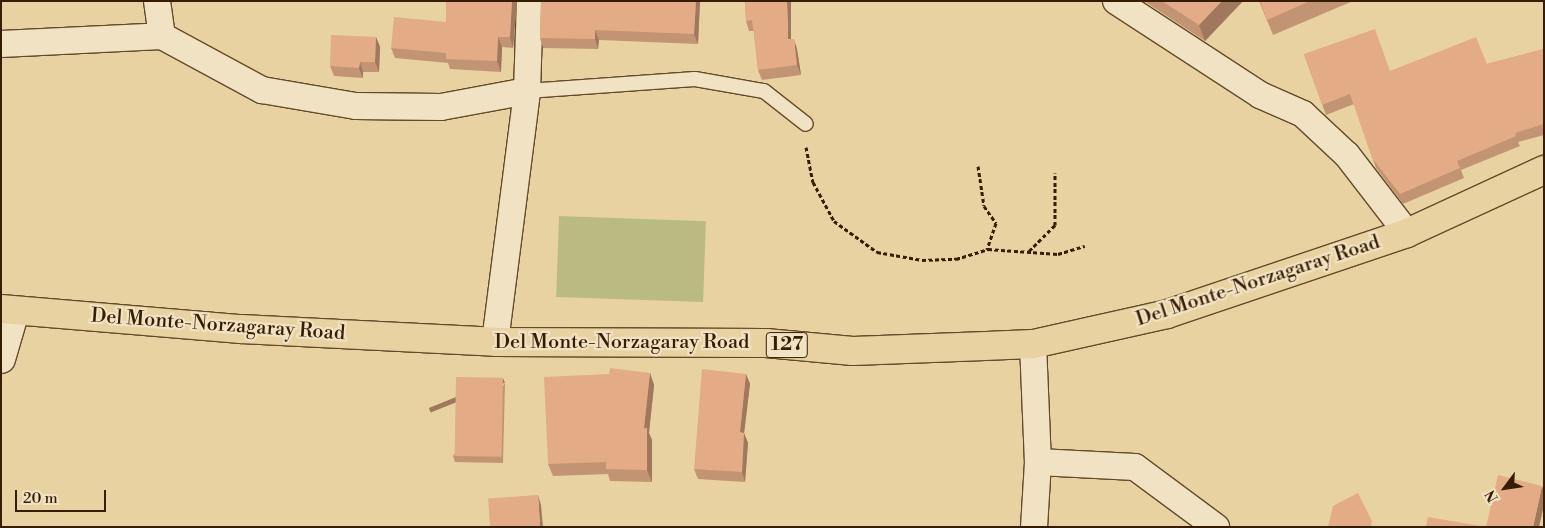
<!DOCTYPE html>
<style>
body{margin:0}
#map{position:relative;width:1545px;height:528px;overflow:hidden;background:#e9d2a2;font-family:"Libre Bodoni",serif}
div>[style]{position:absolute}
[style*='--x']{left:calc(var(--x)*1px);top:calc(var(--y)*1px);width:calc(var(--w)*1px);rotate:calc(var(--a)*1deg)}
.green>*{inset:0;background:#babb82;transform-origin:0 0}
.path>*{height:3px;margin-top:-1.5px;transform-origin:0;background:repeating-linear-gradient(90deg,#361c01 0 4px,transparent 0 6.5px)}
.roads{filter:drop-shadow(1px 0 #634a29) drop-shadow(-1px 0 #634a29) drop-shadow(0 1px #634a29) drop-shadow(0 -1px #634a29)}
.service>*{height:14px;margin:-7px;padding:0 7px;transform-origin:7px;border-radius:7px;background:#f1e2c3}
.minor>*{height:26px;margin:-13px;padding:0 13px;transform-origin:13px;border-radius:13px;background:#f1e2c3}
.tertiary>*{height:28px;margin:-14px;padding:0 14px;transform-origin:14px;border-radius:14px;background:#f1e2c3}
.primary>*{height:28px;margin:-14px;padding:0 14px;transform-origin:14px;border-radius:14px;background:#e9d2a2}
.wall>*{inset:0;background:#c39473}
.shaded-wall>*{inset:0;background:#9f785e;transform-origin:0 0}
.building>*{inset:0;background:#e3ac86;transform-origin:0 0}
span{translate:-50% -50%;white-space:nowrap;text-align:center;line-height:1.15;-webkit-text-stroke:4.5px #f1e2c3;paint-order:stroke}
.shield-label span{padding:1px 4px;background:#f1e2c3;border:1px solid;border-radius:4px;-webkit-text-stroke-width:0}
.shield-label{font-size:19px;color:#361c01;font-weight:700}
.street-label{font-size:20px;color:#361c01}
.frame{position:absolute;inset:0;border:2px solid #361c01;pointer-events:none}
.north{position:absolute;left:1480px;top:463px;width:50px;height:50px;-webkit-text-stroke:4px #f1e2c3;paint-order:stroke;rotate:239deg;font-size:14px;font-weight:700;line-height:20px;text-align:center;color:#361c01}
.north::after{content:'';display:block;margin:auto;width:18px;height:22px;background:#361c01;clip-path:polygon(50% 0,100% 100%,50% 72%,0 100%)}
.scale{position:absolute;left:15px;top:490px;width:91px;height:22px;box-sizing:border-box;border:2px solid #361c01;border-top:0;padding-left:6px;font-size:15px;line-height:18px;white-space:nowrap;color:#361c01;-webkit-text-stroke:4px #f1e2c3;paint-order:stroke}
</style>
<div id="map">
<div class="green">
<i style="left:559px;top:216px;width:147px;height:81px;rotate:2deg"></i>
</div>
<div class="path">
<i style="--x:806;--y:147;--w:36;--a:79"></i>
<i style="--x:813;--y:182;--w:44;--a:61.7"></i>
<i style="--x:834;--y:221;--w:53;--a:35.8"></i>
<i style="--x:877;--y:252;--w:46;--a:10.1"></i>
<i style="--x:922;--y:260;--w:34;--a:-2"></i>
<i style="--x:956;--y:259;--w:34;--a:-17"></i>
<i style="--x:988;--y:249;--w:70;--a:4.1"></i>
<i style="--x:1058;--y:254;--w:28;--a:-17"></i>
<i style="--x:978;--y:166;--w:40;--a:81.5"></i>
<i style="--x:984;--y:206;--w:21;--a:55"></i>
<i style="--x:996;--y:223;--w:28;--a:109"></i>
<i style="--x:1029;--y:251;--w:37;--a:-45"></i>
<i style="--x:1055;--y:225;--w:52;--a:-90"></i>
</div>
<div class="roads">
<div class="service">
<i style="--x:527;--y:91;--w:168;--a:-4.1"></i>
<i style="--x:695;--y:79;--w:70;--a:9.9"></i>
<i style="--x:764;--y:91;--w:53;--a:38.2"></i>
</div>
<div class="minor">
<i style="--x:157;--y:1;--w:35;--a:82"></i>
<i style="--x:1116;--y:1;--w:172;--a:33.1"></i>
<i style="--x:1260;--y:95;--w:47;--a:23.8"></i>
<i style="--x:1303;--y:114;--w:60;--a:43"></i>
<i style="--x:1347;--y:155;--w:98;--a:52.4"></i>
<i style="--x:1;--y:44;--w:161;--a:-2.8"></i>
<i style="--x:162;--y:36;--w:114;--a:28.4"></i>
<i style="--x:262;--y:90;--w:95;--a:9.7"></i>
<i style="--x:356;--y:106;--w:85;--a:0.7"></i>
<i style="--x:441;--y:107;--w:87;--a:-10.5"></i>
<i style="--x:495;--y:342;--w:253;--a:-82.7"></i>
<i style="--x:527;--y:91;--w:90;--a:-88.1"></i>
<i style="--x:1033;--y:344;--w:118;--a:87.6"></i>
<i style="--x:1038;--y:462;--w:65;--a:93.5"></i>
<i style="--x:1038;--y:462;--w:97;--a:3"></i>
<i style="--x:1135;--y:467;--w:101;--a:36.5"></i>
</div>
<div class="tertiary">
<i style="--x:1;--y:359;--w:50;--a:-73.7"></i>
</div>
<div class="primary">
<i style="--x:1;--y:309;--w:241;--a:4.8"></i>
<i style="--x:241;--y:329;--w:254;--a:2.9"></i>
<i style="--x:495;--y:342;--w:271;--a:0.2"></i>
<i style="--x:766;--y:343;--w:87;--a:5.3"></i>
<i style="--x:853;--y:351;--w:180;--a:-2.2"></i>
<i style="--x:1033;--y:344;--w:137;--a:-12.6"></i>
<i style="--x:1167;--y:314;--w:253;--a:-18.6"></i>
<i style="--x:1407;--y:233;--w:151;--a:-24.7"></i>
</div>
</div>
<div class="wall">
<i style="clip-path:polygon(517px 1px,513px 48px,502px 47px,501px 72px,450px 69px,448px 63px,395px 58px,391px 48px,446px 22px)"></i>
<i style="clip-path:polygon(541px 1px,700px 1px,698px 44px,599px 40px,598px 49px,543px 48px,540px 38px)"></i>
<i style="clip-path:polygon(745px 1px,791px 39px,797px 49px,801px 75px,762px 80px,758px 70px,754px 31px,749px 31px,746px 21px)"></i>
<i style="clip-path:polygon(1144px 1px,1243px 1px,1205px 41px)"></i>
<i style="clip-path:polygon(1259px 1px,1353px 1px,1273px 35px)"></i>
<i style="clip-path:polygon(376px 37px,380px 47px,379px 72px,363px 72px,363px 78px,334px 76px,330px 66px)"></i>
<i style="clip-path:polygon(1544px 49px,1544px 135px,1518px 142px,1520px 146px,1461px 170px,1464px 178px,1403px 204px,1376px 168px,1354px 104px,1326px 115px,1304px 54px,1390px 71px,1487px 64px)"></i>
<i style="clip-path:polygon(650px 373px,654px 385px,649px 433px,652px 440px,652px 482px,610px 481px,608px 474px,553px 476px,548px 464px)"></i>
<i style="clip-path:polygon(746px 374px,750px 384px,744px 433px,748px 443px,745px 482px,698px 479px,694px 469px)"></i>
<i style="clip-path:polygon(505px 383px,503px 463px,455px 462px,453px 456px)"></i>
</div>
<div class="shaded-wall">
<i style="clip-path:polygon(512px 1px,517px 1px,513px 48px,510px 37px)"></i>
<i style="clip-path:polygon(696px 1px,700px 1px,698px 44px,694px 34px)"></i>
<i style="clip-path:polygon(787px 1px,791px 1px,791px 50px,788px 39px)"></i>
<i style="clip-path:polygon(1222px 1px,1243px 1px,1205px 41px,1199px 25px)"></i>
<i style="clip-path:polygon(595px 30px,599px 40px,598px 49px,595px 39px)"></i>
<i style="clip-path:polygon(376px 37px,380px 47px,379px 72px,375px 62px)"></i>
<i style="clip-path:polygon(498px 37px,502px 47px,501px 72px,497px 61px)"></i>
<i style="clip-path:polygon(794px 39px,797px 49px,801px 75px,797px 65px)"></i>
<i style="clip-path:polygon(360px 62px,363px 72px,363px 78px,359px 68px)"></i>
<i style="clip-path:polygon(650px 373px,654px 385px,649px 433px,652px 440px,652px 482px,647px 470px,644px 428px)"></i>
<i style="clip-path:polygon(746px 374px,750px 384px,743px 442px,740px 432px)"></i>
<i style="left:503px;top:378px;width:5px;height:80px;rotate:68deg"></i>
<i style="clip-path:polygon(744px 433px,748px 443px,745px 482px,742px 472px)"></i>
<i style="clip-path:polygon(1542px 486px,1544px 490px,1544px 505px,1539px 527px,1533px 527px)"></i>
<i style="clip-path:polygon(538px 495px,541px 505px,543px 527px,540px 527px)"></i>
</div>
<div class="building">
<i style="clip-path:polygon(446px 1px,512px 1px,510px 37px,498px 37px,497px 61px,446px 59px,446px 53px,391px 48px,394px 17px,446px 22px)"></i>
<i style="clip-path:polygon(541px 1px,696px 1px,694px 34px,595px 30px,595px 39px,540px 38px)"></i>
<i style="clip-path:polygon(745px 1px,787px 1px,788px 39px,794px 39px,797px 65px,758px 70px,752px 20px,746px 21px)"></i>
<i style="clip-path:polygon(1162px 1px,1222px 1px,1199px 25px)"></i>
<i style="clip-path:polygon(1260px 1px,1310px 1px,1267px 20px)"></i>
<i style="clip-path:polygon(1375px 29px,1390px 71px,1476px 37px,1487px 64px,1544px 49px,1544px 124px,1515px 133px,1516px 136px,1457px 161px,1460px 168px,1400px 194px,1372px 158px,1350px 94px,1322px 105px,1304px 54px)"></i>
<i style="clip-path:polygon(331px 35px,376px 37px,375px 62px,360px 62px,359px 68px,330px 66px)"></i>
<i style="clip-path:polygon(610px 368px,650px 373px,644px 428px,647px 428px,647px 470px,606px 469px,606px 462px,548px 464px,544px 377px,609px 374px)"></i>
<i style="clip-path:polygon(702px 369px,746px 374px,740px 432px,744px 433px,742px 472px,694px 469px)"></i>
<i style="left:456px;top:377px;width:47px;height:79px;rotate:1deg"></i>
<i style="clip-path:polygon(1498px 475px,1542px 486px,1533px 527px,1426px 527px,1428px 517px,1486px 527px)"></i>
<i style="clip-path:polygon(1358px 493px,1372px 521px,1371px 527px,1328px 527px,1333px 506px)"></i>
<i style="left:538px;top:495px;width:32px;height:50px;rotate:86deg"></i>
</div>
<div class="shield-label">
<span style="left:787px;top:345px">127</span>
</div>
<div class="street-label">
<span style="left:1258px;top:281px;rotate:-18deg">Del Monte-Norzagaray Road</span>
<span style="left:218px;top:325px;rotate:4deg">Del Monte-Norzagaray Road</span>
<span style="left:622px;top:342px">Del Monte-Norzagaray Road</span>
</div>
<div class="frame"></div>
<div class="north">N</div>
<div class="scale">20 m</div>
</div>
